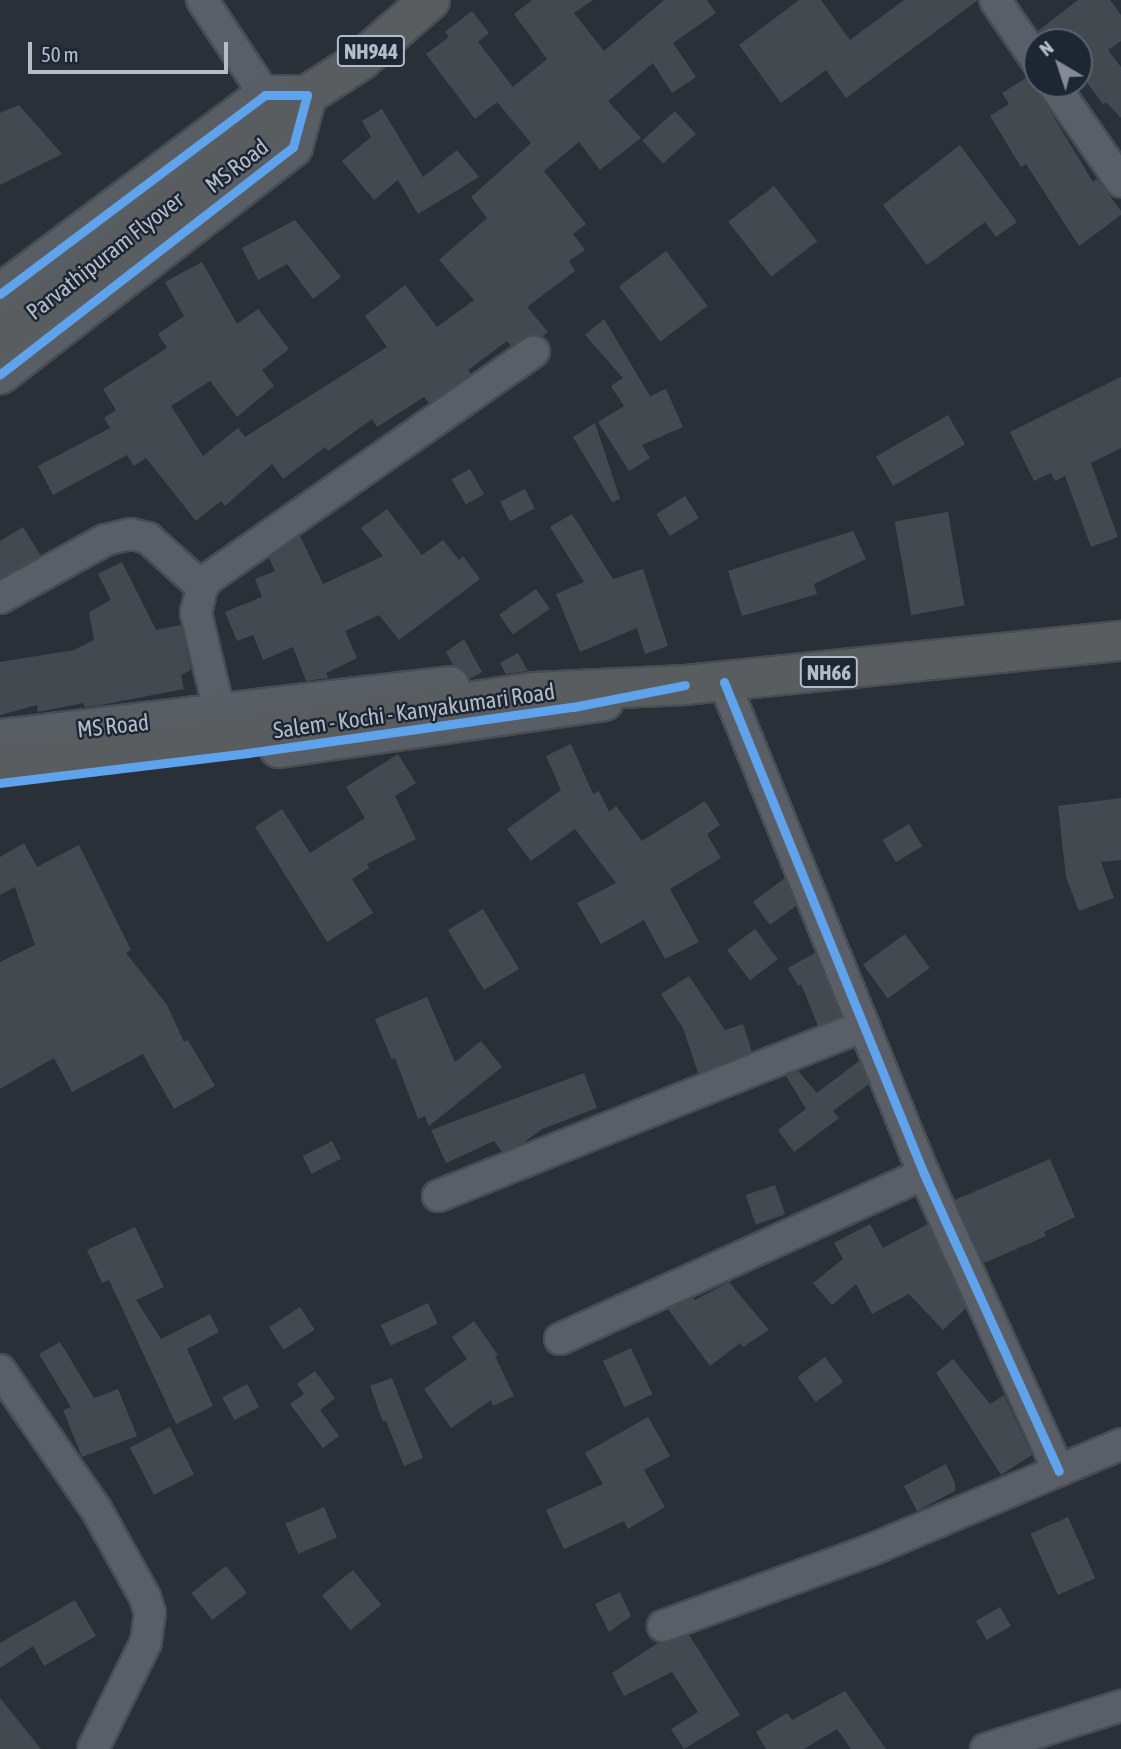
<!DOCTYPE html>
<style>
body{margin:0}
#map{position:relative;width:1121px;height:1749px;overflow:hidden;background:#2a3038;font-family:"Asap Condensed",sans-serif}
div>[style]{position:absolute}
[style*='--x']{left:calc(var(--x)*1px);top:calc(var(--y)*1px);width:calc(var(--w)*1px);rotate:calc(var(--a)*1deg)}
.building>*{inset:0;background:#444950;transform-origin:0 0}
.roads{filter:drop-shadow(2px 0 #484c53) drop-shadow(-2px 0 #484c53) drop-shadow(0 2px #484c53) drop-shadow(0 -2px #484c53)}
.street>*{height:30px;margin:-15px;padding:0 15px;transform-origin:15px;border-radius:15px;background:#5a5e66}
.secondary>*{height:38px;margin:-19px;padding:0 19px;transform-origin:19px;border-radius:19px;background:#595d64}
.highway>*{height:38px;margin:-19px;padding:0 19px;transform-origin:19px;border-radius:19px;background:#5a5d60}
.cycleway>*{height:9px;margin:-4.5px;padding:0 4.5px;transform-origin:4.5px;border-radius:4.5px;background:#60a3ed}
span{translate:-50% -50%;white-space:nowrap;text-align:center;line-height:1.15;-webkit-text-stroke:5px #1d2633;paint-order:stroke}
.shield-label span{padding:2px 5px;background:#1d2633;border:2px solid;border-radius:5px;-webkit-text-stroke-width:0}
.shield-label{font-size:21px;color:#b4bcc9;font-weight:700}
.street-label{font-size:23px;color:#b4bcc9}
.north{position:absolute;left:1023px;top:28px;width:70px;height:70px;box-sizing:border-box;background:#1d2633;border:2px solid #59626f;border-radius:50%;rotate:321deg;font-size:19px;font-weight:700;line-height:28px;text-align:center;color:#b4bcc9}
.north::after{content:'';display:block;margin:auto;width:24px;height:32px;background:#848b96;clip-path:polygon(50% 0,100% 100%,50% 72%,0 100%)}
.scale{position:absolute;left:28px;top:42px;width:200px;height:32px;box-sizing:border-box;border:4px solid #b4bcc9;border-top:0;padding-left:9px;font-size:21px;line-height:24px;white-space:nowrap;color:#b4bcc9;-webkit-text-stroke:5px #1d2633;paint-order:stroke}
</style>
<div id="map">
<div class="building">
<i style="clip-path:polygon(532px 0,593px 0,574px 13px,604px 51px,664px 0,707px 0,716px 13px,673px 43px,696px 77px,672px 93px,653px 63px,608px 101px,641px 138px,600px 170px,579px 142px,544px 171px,586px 224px,573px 234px,585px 250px,569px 261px,575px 271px,527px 307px,548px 332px,543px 336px,533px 334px,525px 336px,511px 346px,507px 341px,468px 370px,471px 374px,429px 403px,424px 397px,377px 427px,372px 419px,328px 451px,325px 447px,283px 479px,272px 464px,225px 506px,221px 501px,196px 521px,146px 458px,134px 466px,127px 455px,53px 495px,38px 466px,110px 428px,104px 418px,116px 410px,103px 389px,167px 348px,158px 334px,184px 316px,165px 282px,202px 262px,237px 324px,258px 309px,289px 349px,262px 370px,274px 386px,237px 417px,210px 381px,171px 406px,203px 456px,238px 428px,245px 437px,387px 347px,365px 316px,405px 285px,437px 327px,474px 300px,439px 260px,487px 218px,471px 197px,531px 143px,497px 102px,475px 119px,426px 54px,449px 37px,445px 32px,472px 11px,489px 33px,478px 42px,513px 87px,547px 59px,514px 14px)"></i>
<i style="clip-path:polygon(799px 0,821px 0,850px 40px,904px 0,978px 0,846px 98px,826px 70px,781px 103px,739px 45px)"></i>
<i style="clip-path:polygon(1078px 0,1110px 0,1121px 15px,1121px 41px,1108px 50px,1121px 67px,1121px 118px,1106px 102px,1103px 104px,1079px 72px,1079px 42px,1045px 42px,1038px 31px)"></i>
<i style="clip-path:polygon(1029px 76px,1093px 182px,1097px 179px,1121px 211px,1121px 215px,1079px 246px,1026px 164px,1021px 167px,990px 116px,1009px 104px,1002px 93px)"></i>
<i style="clip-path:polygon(19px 105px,62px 154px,0 185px,0 113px)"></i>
<i style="clip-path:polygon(382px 109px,423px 177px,457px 150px,479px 177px,418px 214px,398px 180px,374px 200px,342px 161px,371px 137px,362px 121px)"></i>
<i style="left:675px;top:111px;width:31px;height:44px;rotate:48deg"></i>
<i style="clip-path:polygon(960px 145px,1017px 222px,996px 237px,985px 222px,927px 265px,883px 205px)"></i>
<i style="left:774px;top:186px;width:70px;height:58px;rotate:52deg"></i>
<i style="clip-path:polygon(295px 220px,341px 277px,313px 299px,287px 264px,258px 280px,242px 248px)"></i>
<i style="left:666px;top:251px;width:69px;height:59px;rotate:53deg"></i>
<i style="clip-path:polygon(604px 319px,650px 396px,666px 389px,683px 427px,642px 445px,650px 458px,629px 471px,598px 422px,624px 406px,611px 386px,623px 378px,585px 335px)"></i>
<i style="clip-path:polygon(1121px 377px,1121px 448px,1091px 463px,1118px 537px,1091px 547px,1065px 476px,1055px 481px,1051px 473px,1034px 481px,1010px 432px)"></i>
<i style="left:948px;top:415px;width:34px;height:83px;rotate:60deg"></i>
<i style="clip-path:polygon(595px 423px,620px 499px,612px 502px,573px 437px)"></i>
<i style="left:470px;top:469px;width:29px;height:21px;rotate:61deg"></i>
<i style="left:525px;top:489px;width:22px;height:28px;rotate:63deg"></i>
<i style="left:685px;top:496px;width:26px;height:34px;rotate:58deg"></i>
<i style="clip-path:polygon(387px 509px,422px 555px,443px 540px,459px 560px,463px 556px,480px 579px,399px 640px,379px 615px,345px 631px,357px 658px,326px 673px,328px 678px,306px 681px,293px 647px,263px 660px,253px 635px,237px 641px,225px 612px,262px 597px,255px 579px,275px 571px,269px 558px,300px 536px,323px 584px,383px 556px,361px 528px)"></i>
<i style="left:948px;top:512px;width:95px;height:54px;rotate:80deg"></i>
<i style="clip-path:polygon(572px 514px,613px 579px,643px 569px,668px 646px,645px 654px,637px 628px,580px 652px,556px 594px,584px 582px,550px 527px)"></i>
<i style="clip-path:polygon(23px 527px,41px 556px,0 578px,0 541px)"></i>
<i style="clip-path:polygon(853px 531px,866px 559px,814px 584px,817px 594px,742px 616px,728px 571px)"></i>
<i style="clip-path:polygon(122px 562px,156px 630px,181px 625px,191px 670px,181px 675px,184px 689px,101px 705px,85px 707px,83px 703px,38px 712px,37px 705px,0 715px,0 662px,74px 650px,94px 640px,89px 612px,111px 600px,98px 574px)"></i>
<i style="left:536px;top:589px;width:24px;height:45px;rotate:55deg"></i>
<i style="clip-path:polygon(464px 639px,482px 672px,470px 679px,467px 672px,453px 665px,446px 652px)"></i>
<i style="clip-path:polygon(518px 653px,528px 671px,506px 674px,500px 663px)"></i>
<i style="clip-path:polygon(571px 744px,593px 794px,599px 791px,609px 812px,616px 806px,642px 841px,705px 801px,720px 825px,707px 834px,721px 858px,670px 889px,699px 942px,665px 959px,644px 920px,601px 944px,577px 903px,616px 883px,575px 829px,531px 861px,507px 829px,561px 790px,546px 756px)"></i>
<i style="clip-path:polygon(398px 754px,416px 783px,395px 796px,416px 839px,367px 864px,369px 868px,352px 879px,373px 913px,327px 942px,255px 827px,282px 809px,310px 853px,365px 818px,346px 787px)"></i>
<i style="clip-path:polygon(1121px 798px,1121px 860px,1101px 862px,1114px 898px,1079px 911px,1066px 877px,1058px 806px)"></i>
<i style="left:909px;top:824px;width:26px;height:31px;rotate:59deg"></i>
<i style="clip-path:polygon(24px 843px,37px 867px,79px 845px,131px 950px,126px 953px,167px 1005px,184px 1042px,188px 1040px,215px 1086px,174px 1109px,143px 1054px,72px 1092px,54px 1058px,0 1089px,0 962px,35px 945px,15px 887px,0 895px,0 857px)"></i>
<i style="clip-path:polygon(785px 878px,796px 906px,770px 925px,753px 902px)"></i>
<i style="left:483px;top:909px;width:70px;height:41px;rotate:59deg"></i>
<i style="left:755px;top:929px;width:38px;height:35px;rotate:53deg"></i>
<i style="left:905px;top:934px;width:42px;height:52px;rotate:54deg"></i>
<i style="clip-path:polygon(815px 953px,841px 1016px,818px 1026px,801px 984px,798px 986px,788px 968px)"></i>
<i style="clip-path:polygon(689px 976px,725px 1030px,743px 1024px,752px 1052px,698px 1073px,683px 1028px,661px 994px)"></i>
<i style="clip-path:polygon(427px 997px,455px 1062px,481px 1041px,502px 1067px,429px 1126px,425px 1116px,418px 1119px,395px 1058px,392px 1060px,375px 1019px)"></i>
<i style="clip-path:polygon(859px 1061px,869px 1084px,833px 1111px,839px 1118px,794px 1152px,778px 1130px,806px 1109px,786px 1076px,798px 1071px,817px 1093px)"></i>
<i style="clip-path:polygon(584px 1073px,597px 1108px,542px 1129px,523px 1143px,502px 1152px,494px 1141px,446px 1163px,431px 1130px)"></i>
<i style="left:332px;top:1141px;width:20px;height:33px;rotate:63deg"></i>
<i style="clip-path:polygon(1050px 1159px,1075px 1217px,1044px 1232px,1046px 1236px,984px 1263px,955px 1200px)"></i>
<i style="left:775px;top:1185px;width:31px;height:31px;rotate:71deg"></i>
<i style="clip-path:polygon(870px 1224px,883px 1248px,928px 1224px,966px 1308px,943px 1330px,909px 1294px,872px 1314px,856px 1284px,832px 1305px,813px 1283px,843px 1259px,834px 1243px)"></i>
<i style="clip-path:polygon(135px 1227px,164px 1287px,136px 1300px,161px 1339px,210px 1314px,219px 1332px,187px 1349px,213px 1406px,176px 1424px,109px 1280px,102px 1283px,87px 1250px)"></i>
<i style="clip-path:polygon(729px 1282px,769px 1330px,743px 1347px,740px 1343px,710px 1366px,668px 1309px,693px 1298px,695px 1300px)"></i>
<i style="left:428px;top:1303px;width:23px;height:52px;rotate:65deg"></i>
<i style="left:300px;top:1307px;width:27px;height:37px;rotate:57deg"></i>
<i style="clip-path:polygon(474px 1321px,498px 1355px,495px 1356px,514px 1396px,493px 1406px,491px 1400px,451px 1428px,424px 1389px,467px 1359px,452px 1337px)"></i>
<i style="clip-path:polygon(60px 1342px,94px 1398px,118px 1389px,137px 1436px,82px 1457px,63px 1410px,71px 1407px,39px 1354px)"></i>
<i style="left:631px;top:1348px;width:51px;height:31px;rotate:65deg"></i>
<i style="left:825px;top:1357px;width:31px;height:34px;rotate:54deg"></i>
<i style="clip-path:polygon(953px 1359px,990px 1404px,1004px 1395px,1032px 1455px,1001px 1475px,936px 1373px)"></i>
<i style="clip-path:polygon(315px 1371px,335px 1398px,320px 1410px,339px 1436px,323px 1448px,290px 1404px,304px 1394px,297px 1384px)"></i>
<i style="clip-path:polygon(392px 1378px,423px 1458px,404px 1466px,386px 1421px,383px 1422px,370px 1386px)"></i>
<i style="left:247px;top:1384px;width:26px;height:28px;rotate:62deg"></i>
<i style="clip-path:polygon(648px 1417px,670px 1456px,644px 1470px,665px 1507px,628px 1529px,624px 1521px,564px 1549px,546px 1510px,603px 1484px,585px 1453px)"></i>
<i style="left:170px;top:1427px;width:53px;height:45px;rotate:63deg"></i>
<i style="clip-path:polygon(946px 1464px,955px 1483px,955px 1491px,917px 1511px,904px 1486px)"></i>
<i style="left:324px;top:1507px;width:33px;height:42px;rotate:67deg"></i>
<i style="left:1068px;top:1517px;width:67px;height:41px;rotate:66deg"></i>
<i style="left:226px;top:1566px;width:34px;height:44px;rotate:52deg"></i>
<i style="left:353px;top:1570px;width:45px;height:40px;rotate:51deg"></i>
<i style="clip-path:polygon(620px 1592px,631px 1616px,609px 1632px,595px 1604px)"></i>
<i style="clip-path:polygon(75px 1600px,96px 1636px,44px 1666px,33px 1646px,0 1668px,0 1643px)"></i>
<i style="left:1000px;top:1607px;width:22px;height:28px;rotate:60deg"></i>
<i style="clip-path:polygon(689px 1635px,740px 1715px,684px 1749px,671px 1729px,698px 1712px,672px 1672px,624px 1696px,612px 1673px,658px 1643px)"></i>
<i style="clip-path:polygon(845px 1691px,886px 1749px,851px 1749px,837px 1729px,804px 1749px,766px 1749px,756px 1732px,787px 1713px,792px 1720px)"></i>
<i style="clip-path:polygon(0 1698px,41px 1749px,0 1749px)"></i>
</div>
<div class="roads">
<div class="street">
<i style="--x:202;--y:0;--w:114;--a:56.4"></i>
<i style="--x:995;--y:0;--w:74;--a:55.5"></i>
<i style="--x:1053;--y:84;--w:119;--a:55.2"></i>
<i style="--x:0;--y:598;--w:120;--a:-28.9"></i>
<i style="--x:105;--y:540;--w:27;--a:-13"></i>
<i style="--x:131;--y:534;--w:17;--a:13"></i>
<i style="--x:148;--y:538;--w:73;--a:42.2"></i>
<i style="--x:724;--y:682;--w:531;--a:67.88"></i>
<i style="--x:924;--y:1174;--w:326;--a:65.6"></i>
<i style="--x:220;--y:714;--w:104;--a:-103.4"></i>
<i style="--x:196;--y:613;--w:27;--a:-77"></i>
<i style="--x:202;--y:587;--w:11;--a:-52"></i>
<i style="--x:209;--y:578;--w:396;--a:-34.9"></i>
<i style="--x:438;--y:1196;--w:459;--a:-21.8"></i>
<i style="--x:560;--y:1339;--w:400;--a:-24.4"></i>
<i style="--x:0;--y:1370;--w:169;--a:55.4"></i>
<i style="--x:96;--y:1509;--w:101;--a:60.9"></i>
<i style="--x:145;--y:1597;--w:17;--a:73"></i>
<i style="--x:150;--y:1613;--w:29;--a:98"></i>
<i style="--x:146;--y:1642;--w:119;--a:116.4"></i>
<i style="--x:663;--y:1626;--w:224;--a:-20.1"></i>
<i style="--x:873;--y:1549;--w:269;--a:-22.9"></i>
<i style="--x:986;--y:1749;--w:142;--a:-17.7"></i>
</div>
<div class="secondary">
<i style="--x:0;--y:294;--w:331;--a:-36.9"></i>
<i style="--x:265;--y:95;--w:42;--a:0"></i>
<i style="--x:307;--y:95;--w:54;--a:105.1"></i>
<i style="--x:293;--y:147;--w:371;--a:142.2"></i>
<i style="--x:0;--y:739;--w:453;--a:-6.7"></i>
<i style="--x:279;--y:748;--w:328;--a:-8.2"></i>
</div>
<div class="highway">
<i style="--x:0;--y:337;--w:91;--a:-36.5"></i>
<i style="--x:73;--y:283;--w:300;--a:-38.8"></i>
<i style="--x:307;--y:95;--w:63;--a:-32.7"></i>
<i style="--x:360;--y:61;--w:93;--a:-41.1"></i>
<i style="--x:0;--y:765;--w:229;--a:-7"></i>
<i style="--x:227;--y:737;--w:311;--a:-8.3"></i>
<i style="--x:535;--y:692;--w:150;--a:-2.7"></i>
<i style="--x:685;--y:685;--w:438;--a:-5.8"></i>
</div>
</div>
<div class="cycleway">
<i style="--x:0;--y:294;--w:331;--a:-36.9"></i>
<i style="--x:265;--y:95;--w:42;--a:0"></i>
<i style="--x:307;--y:95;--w:54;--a:105.1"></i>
<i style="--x:293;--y:147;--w:371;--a:142.2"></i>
<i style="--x:724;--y:682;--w:531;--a:67.88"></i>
<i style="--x:924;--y:1174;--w:326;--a:65.6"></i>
<i style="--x:0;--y:783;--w:250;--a:-6.9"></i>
<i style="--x:248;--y:753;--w:328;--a:-8.1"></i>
<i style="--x:573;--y:707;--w:114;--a:-11.1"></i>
</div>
<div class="shield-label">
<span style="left:371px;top:51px">NH944</span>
<span style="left:829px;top:672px">NH66</span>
</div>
<div class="street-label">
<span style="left:237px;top:166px;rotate:-38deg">MS Road</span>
<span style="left:105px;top:256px;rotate:-38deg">Parvathipuram Flyover</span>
<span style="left:414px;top:711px;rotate:-8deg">Salem - Kochi - Kanyakumari Road</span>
<span style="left:113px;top:726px;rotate:-6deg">MS Road</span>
</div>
<div class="north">N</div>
<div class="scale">50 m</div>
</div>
